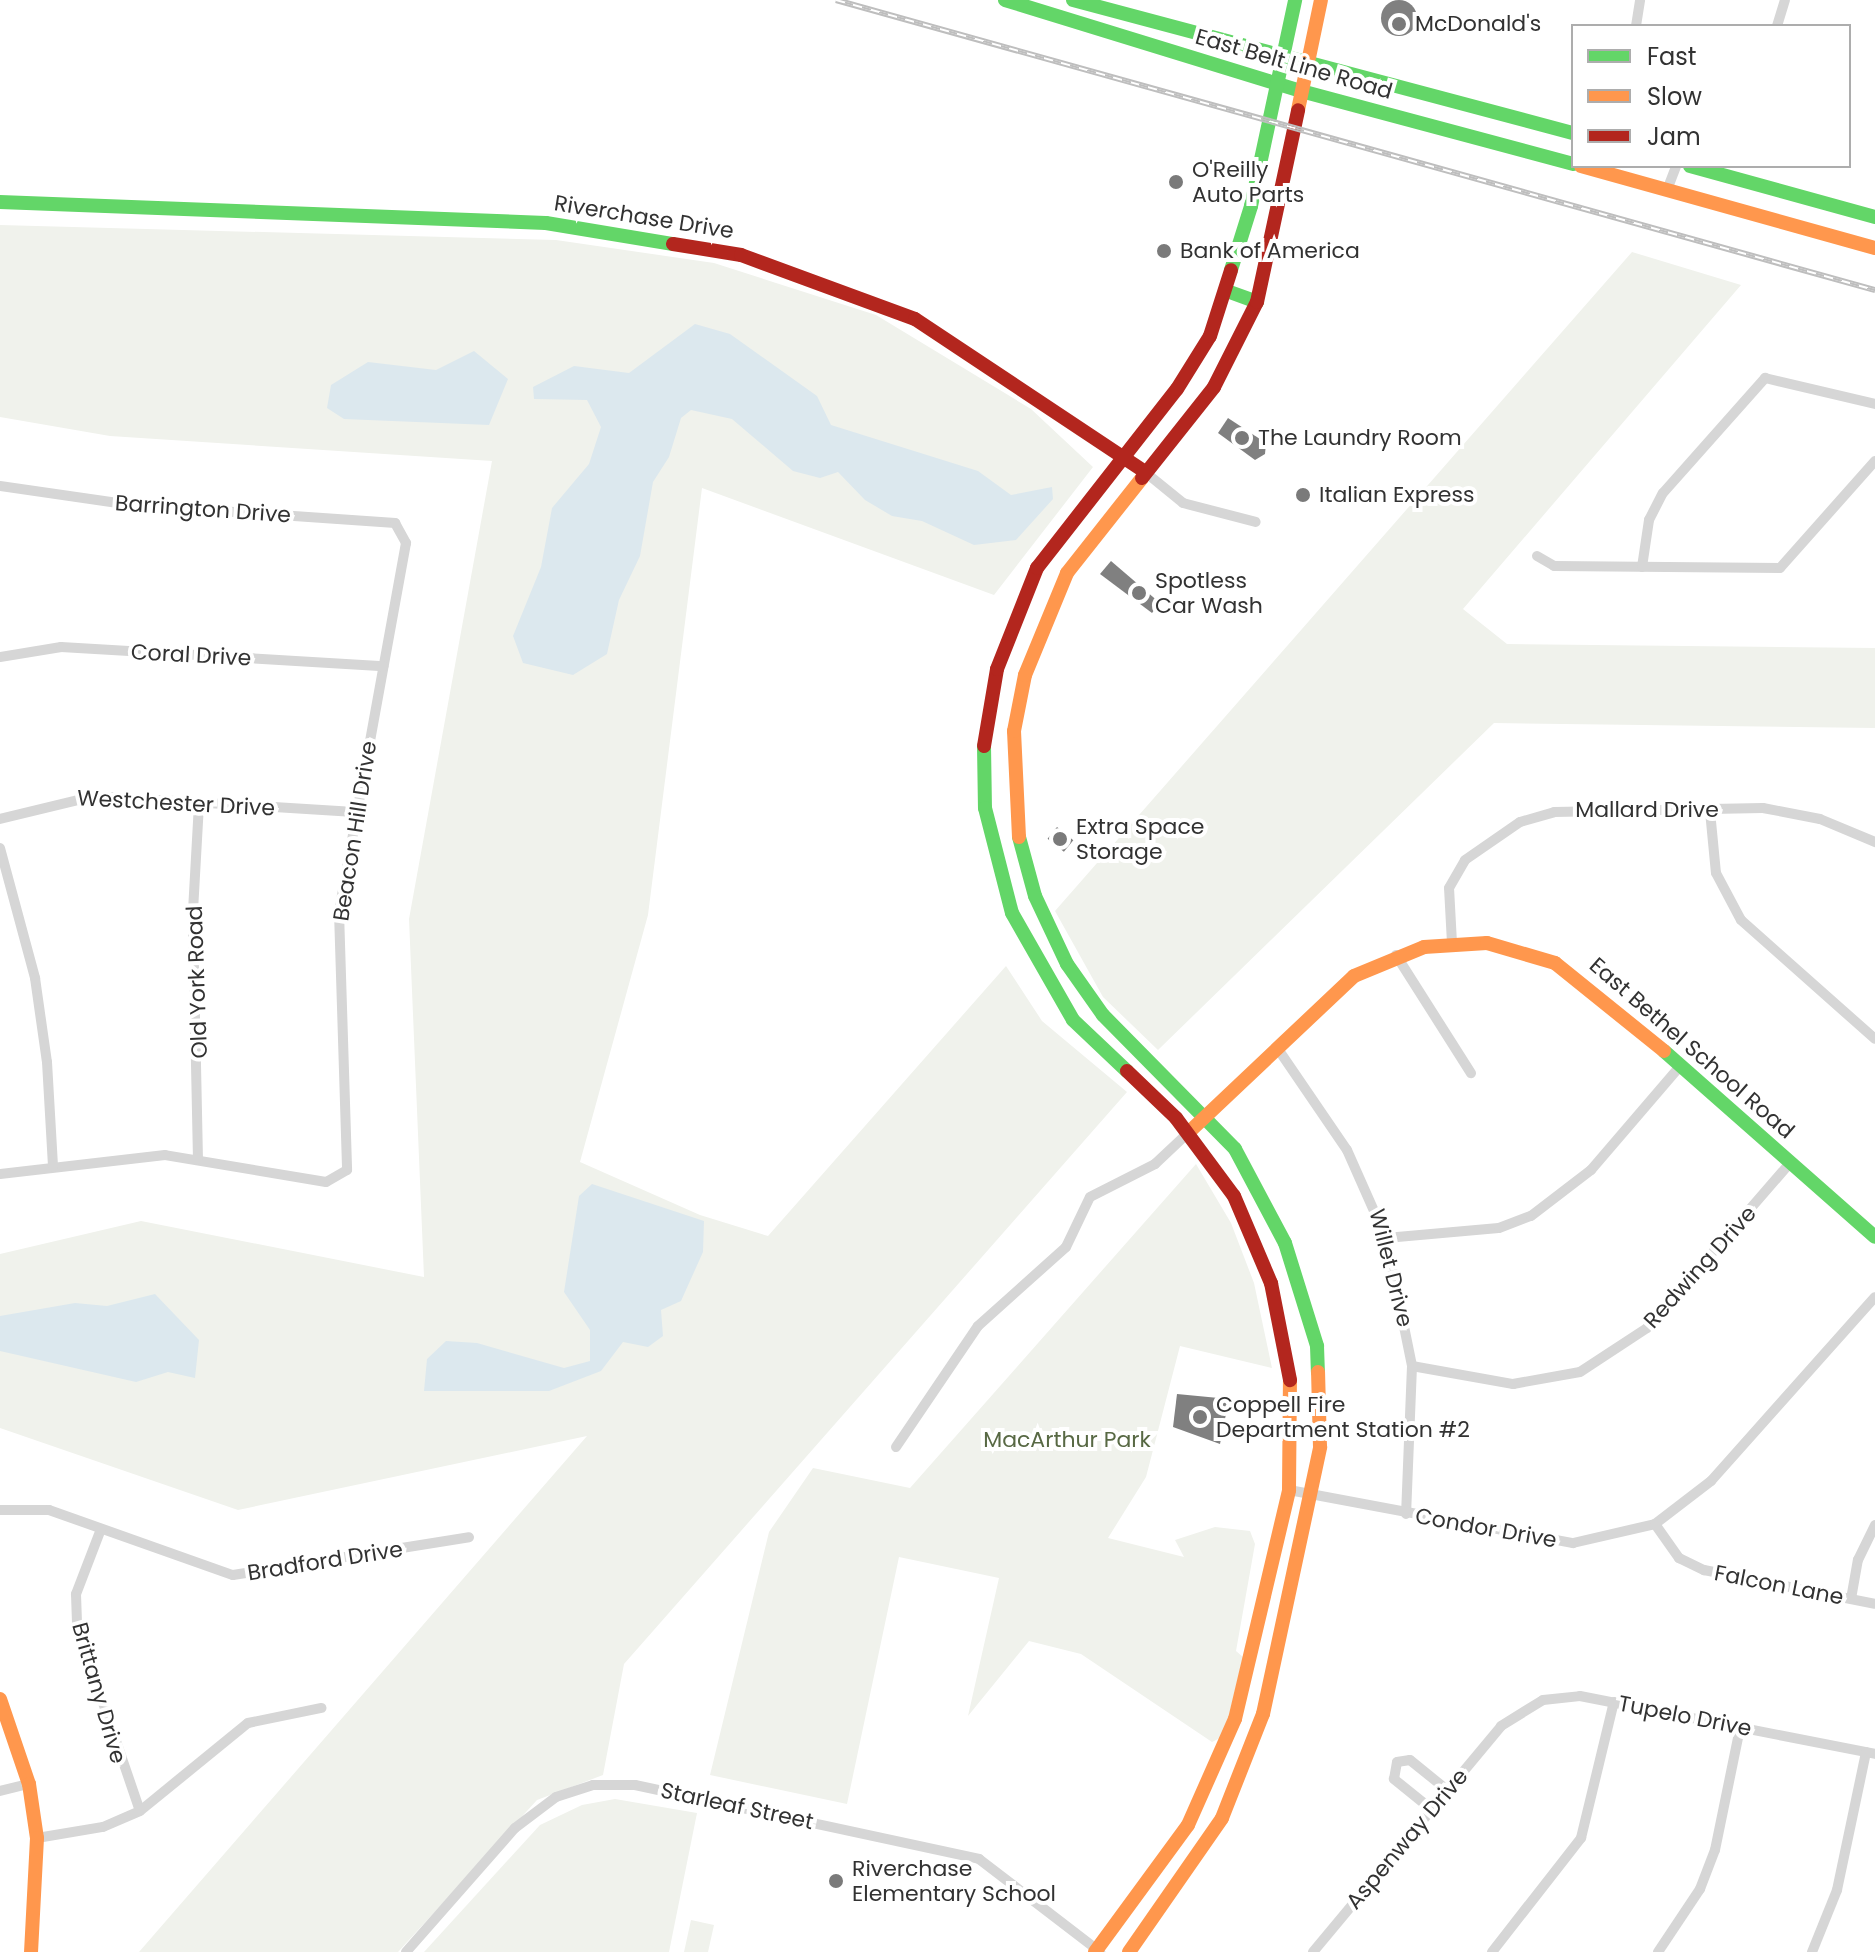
<!DOCTYPE html>
<style>
body{margin:0}
#map{position:relative;width:1875px;height:1952px;overflow:hidden;background:#fff;font-family:Poppins,sans-serif}
div>[style]{position:absolute}
[style*='--x']{left:calc(var(--x)*1px);top:calc(var(--y)*1px);width:calc(var(--w)*1px);rotate:calc(var(--a)*1deg)}
.green>*{inset:0;background:#f0f2ec}
.water>*{inset:0;background:#dce8ee}
.building>*{inset:0;background:#808080;transform-origin:0 0}
.round{border-radius:50%}
.street>*{height:10px;margin:-5px;padding:0 5px;transform-origin:5px;border-radius:5px;background:#d6d6d6}
.fast>*{height:14px;margin:-7px;padding:0 7px;transform-origin:7px;border-radius:7px;background:#63d668}
.slow>*{height:14px;margin:-7px;padding:0 7px;transform-origin:7px;border-radius:7px;background:#ff974d}
.jam>*{height:14px;margin:-7px;padding:0 7px;transform-origin:7px;border-radius:7px;background:#b3261e}
.rail>*{height:6px;margin-top:-3px;transform-origin:0;background:repeating-linear-gradient(90deg,#fff 0 9px,#bebebe 0 18px);box-sizing:border-box;border-block:2px solid #bebebe}
.dots>*{width:22px;height:22px;translate:-50% -50%;box-sizing:border-box;border:4px solid #fff;border-radius:50%}
span{translate:-50% -50%;white-space:nowrap;text-align:center;line-height:1.15;-webkit-text-stroke:8px #fff;paint-order:stroke}
.poi-label{font-size:22px;color:#323232}
.left{translate:0 -50%;text-align:left}
.street-label{font-size:22px;color:#323232}
.park-label{font-size:22px;color:#586944}
.legend{position:absolute;left:1571px;top:24px;width:280px;height:144px;box-sizing:border-box;background:#fff;border:2px solid #adadad;margin:0;padding:10px 14px;list-style:none;font-size:24px;color:#323232}
.legend li{display:flex;align-items:center;gap:16px;height:40px}
.legend b{width:40px;border:2px solid #adadad}
</style>
<div id="map">
<div class="green">
<i style="clip-path:polygon(0 225px,556px 240px,714px 263px,876px 315px,1031px 409px,1093px 467px,994px 595px,702px 488px,648px 915px,580px 1162px,700px 1215px,768px 1236px,1006px 966px,1042px 1021px,1127px 1092px,624px 1664px,603px 1775px,537px 1800px,398px 1952px,139px 1952px,587px 1436px,238px 1510px,0 1428px,0 1254px,141px 1221px,424px 1277px,409px 919px,492px 461px,110px 436px,0 417px)"></i>
<i style="clip-path:polygon(1632px 252px,1741px 285px,1463px 609px,1507px 644px,1875px 648px,1875px 728px,1494px 723px,1158px 1050px,1103px 997px,1055px 911px)"></i>
<i style="clip-path:polygon(1196px 1164px,1231px 1223px,1254px 1283px,1272px 1368px,1180px 1346px,1146px 1477px,1108px 1538px,1184px 1557px,1175px 1540px,1215px 1527px,1250px 1531px,1255px 1544px,1236px 1651px,1243px 1657px,1224px 1736px,1212px 1742px,1081px 1654px,1029px 1641px,968px 1716px,999px 1578px,899px 1557px,847px 1804px,710px 1775px,769px 1532px,813px 1468px,910px 1488px)"></i>
<i style="clip-path:polygon(615px 1799px,697px 1813px,669px 1952px,424px 1952px,540px 1825px,582px 1805px)"></i>
<i style="clip-path:polygon(691px 1920px,714px 1925px,708px 1952px,684px 1952px)"></i>
</div>
<div class="water">
<i style="clip-path:polygon(695px 324px,730px 334px,817px 396px,831px 425px,978px 471px,1011px 495px,1052px 487px,1053px 499px,1016px 540px,974px 545px,922px 521px,892px 516px,865px 500px,838px 472px,820px 478px,793px 471px,732px 419px,691px 410px,681px 418px,669px 457px,653px 482px,640px 556px,619px 600px,607px 654px,573px 675px,523px 663px,513px 636px,541px 567px,552px 508px,589px 464px,601px 427px,587px 400px,534px 399px,533px 387px,574px 366px,629px 373px)"></i>
<i style="clip-path:polygon(474px 351px,508px 379px,489px 425px,344px 419px,327px 408px,331px 385px,368px 362px,436px 370px)"></i>
<i style="clip-path:polygon(592px 1184px,704px 1221px,703px 1252px,681px 1301px,661px 1310px,663px 1336px,648px 1347px,623px 1342px,601px 1371px,549px 1391px,424px 1391px,427px 1359px,446px 1341px,477px 1343px,564px 1368px,590px 1361px,590px 1330px,564px 1292px,579px 1196px)"></i>
<i style="clip-path:polygon(155px 1294px,199px 1340px,195px 1378px,168px 1372px,136px 1382px,0 1351px,0 1316px,75px 1303px,107px 1306px)"></i>
</div>
<div class="building">
<i class="round" style="left:1381px;top:0;width:36px;height:36px"></i>
<i style="clip-path:polygon(1228px 418px,1266px 443px,1265px 454px,1255px 460px,1218px 433px)"></i>
<i style="clip-path:polygon(1111px 561px,1160px 603px,1152px 613px,1100px 574px)"></i>
<i style="left:1057px;top:827px;width:21px;height:15px;rotate:39deg"></i>
<i style="clip-path:polygon(1177px 1394px,1229px 1399px,1220px 1444px,1173px 1427px)"></i>
</div>
<div class="street">
<i style="--x:1636;--y:26;--w:26;--a:-81"></i>
<i style="--x:1777;--y:26;--w:27;--a:-73"></i>
<i style="--x:1667;--y:190;--w:26;--a:-69"></i>
<i style="--x:1145;--y:472;--w:49;--a:39.2"></i>
<i style="--x:1183;--y:503;--w:75;--a:14.6"></i>
<i style="--x:0;--y:486;--w:133;--a:8.2"></i>
<i style="--x:132;--y:505;--w:264;--a:3.9"></i>
<i style="--x:395;--y:523;--w:23;--a:61"></i>
<i style="--x:406;--y:543;--w:375;--a:100.3"></i>
<i style="--x:339;--y:912;--w:258;--a:88.2"></i>
<i style="--x:347;--y:1170;--w:24;--a:150"></i>
<i style="--x:326;--y:1182;--w:163;--a:-170.5"></i>
<i style="--x:165;--y:1155;--w:166;--a:173.4"></i>
<i style="--x:1537;--y:556;--w:20;--a:30"></i>
<i style="--x:1554;--y:566;--w:226;--a:0.5"></i>
<i style="--x:1780;--y:568;--w:143;--a:-48.4"></i>
<i style="--x:1642;--y:567;--w:48;--a:-81.5"></i>
<i style="--x:1649;--y:520;--w:30;--a:-63"></i>
<i style="--x:1663;--y:493;--w:154;--a:-48.4"></i>
<i style="--x:1765;--y:378;--w:113;--a:13.3"></i>
<i style="--x:0;--y:657;--w:62;--a:-9.3"></i>
<i style="--x:61;--y:647;--w:323;--a:3.4"></i>
<i style="--x:1710;--y:811;--w:62;--a:84.5"></i>
<i style="--x:1716;--y:873;--w:53;--a:62"></i>
<i style="--x:1741;--y:920;--w:179;--a:41.6"></i>
<i style="--x:0;--y:819;--w:97;--a:-13.7"></i>
<i style="--x:94;--y:796;--w:261;--a:3.5"></i>
<i style="--x:0;--y:848;--w:135;--a:74.9"></i>
<i style="--x:35;--y:978;--w:85;--a:81.9"></i>
<i style="--x:47;--y:1062;--w:105;--a:86.7"></i>
<i style="--x:1452;--y:943;--w:55;--a:-93.1"></i>
<i style="--x:1449;--y:888;--w:32;--a:-60"></i>
<i style="--x:1465;--y:860;--w:67;--a:-34.6"></i>
<i style="--x:1520;--y:822;--w:35;--a:-16"></i>
<i style="--x:1554;--y:812;--w:209;--a:-1.1"></i>
<i style="--x:1763;--y:808;--w:58;--a:10.9"></i>
<i style="--x:1820;--y:819;--w:60;--a:22.7"></i>
<i style="--x:1396;--y:955;--w:140;--a:57.6"></i>
<i style="--x:1278;--y:1049;--w:122;--a:55.7"></i>
<i style="--x:1347;--y:1150;--w:96;--a:66.1"></i>
<i style="--x:1386;--y:1238;--w:131;--a:78.5"></i>
<i style="--x:1412;--y:1366;--w:148;--a:92.3"></i>
<i style="--x:198;--y:1160;--w:249;--a:-91.2"></i>
<i style="--x:193;--y:911;--w:108;--a:-86.8"></i>
<i style="--x:1386;--y:1238;--w:113;--a:-5.1"></i>
<i style="--x:1499;--y:1228;--w:34;--a:-21"></i>
<i style="--x:1531;--y:1216;--w:76;--a:-37.5"></i>
<i style="--x:1591;--y:1170;--w:138;--a:-49.4"></i>
<i style="--x:1412;--y:1366;--w:103;--a:10.1"></i>
<i style="--x:1513;--y:1384;--w:68;--a:-10.2"></i>
<i style="--x:1580;--y:1372;--w:80;--a:-33.3"></i>
<i style="--x:1647;--y:1328;--w:220;--a:-49.1"></i>
<i style="--x:896;--y:1447;--w:146;--a:-55.9"></i>
<i style="--x:978;--y:1326;--w:118;--a:-41.9"></i>
<i style="--x:1066;--y:1247;--w:55;--a:-64.4"></i>
<i style="--x:1090;--y:1197;--w:73;--a:-26.9"></i>
<i style="--x:1155;--y:1164;--w:45;--a:-43.2"></i>
<i style="--x:1289;--y:1490;--w:289;--a:10.6"></i>
<i style="--x:1573;--y:1543;--w:84;--a:-13"></i>
<i style="--x:1655;--y:1524;--w:71;--a:-37.5"></i>
<i style="--x:1711;--y:1481;--w:246;--a:-48.3"></i>
<i style="--x:0;--y:1510;--w:49;--a:0"></i>
<i style="--x:49;--y:1510;--w:195;--a:19.5"></i>
<i style="--x:233;--y:1575;--w:239;--a:-9.1"></i>
<i style="--x:1655;--y:1524;--w:42;--a:54.8"></i>
<i style="--x:1679;--y:1558;--w:28;--a:26"></i>
<i style="--x:1704;--y:1570;--w:174;--a:11.2"></i>
<i style="--x:101;--y:1529;--w:70;--a:111"></i>
<i style="--x:76;--y:1594;--w:33;--a:88"></i>
<i style="--x:77;--y:1627;--w:194;--a:71.1"></i>
<i style="--x:1851;--y:1599;--w:40;--a:-80"></i>
<i style="--x:1858;--y:1560;--w:39;--a:-64"></i>
<i style="--x:0;--y:1791;--w:30;--a:-14"></i>
<i style="--x:1431;--y:1809;--w:48;--a:-141"></i>
<i style="--x:1394;--y:1779;--w:17;--a:-80"></i>
<i style="--x:1397;--y:1762;--w:13;--a:-9"></i>
<i style="--x:1410;--y:1760;--w:48;--a:39"></i>
<i style="--x:37;--y:1838;--w:67;--a:-9.5"></i>
<i style="--x:103;--y:1827;--w:40;--a:-23.4"></i>
<i style="--x:140;--y:1811;--w:139;--a:-39.2"></i>
<i style="--x:248;--y:1723;--w:75;--a:-11.6"></i>
<i style="--x:406;--y:1952;--w:165;--a:-48.7"></i>
<i style="--x:515;--y:1828;--w:51;--a:-37.1"></i>
<i style="--x:556;--y:1797;--w:39;--a:-18"></i>
<i style="--x:593;--y:1785;--w:42;--a:0"></i>
<i style="--x:635;--y:1785;--w:352;--a:12.1"></i>
<i style="--x:979;--y:1859;--w:153;--a:37.5"></i>
<i style="--x:1313;--y:1952;--w:294;--a:-50.2"></i>
<i style="--x:1501;--y:1726;--w:49;--a:-31.8"></i>
<i style="--x:1543;--y:1700;--w:37;--a:-6"></i>
<i style="--x:1580;--y:1696;--w:301;--a:11.1"></i>
<i style="--x:1492;--y:1952;--w:145;--a:-52"></i>
<i style="--x:1581;--y:1838;--w:140;--a:-76.4"></i>
<i style="--x:1658;--y:1952;--w:76;--a:-56.3"></i>
<i style="--x:1700;--y:1889;--w:42;--a:-69"></i>
<i style="--x:1715;--y:1850;--w:125;--a:-78.4"></i>
<i style="--x:1812;--y:1952;--w:67;--a:-68"></i>
<i style="--x:1837;--y:1890;--w:141;--a:-78.1"></i>
</div>
<div class="fast">
<i style="--x:1005;--y:0;--w:310;--a:17.1"></i>
<i style="--x:1301;--y:91;--w:282;--a:15"></i>
<i style="--x:1073;--y:0;--w:517;--a:14.9"></i>
<i style="--x:1690;--y:166;--w:192;--a:15.4"></i>
<i style="--x:0;--y:202;--w:546;--a:2.2"></i>
<i style="--x:546;--y:223;--w:129;--a:9.4"></i>
<i style="--x:1231;--y:270;--w:67;--a:-72.6"></i>
<i style="--x:1251;--y:206;--w:211;--a:-77.9"></i>
<i style="--x:1227;--y:291;--w:32;--a:20"></i>
<i style="--x:984;--y:746;--w:62;--a:89.1"></i>
<i style="--x:985;--y:808;--w:108;--a:75.6"></i>
<i style="--x:1012;--y:913;--w:123;--a:60.3"></i>
<i style="--x:1073;--y:1020;--w:74;--a:43.4"></i>
<i style="--x:1019;--y:837;--w:61;--a:74.8"></i>
<i style="--x:1035;--y:896;--w:75;--a:64.8"></i>
<i style="--x:1067;--y:964;--w:62;--a:54.8"></i>
<i style="--x:1103;--y:1015;--w:188;--a:45.4"></i>
<i style="--x:1235;--y:1149;--w:106;--a:62"></i>
<i style="--x:1285;--y:1243;--w:108;--a:72.7"></i>
<i style="--x:1317;--y:1346;--w:26;--a:88"></i>
<i style="--x:1664;--y:1051;--w:281;--a:41.4"></i>
</div>
<div class="slow">
<i style="--x:1298;--y:110;--w:112;--a:-78.2"></i>
<i style="--x:1581;--y:166;--w:305;--a:15.6"></i>
<i style="--x:1019;--y:837;--w:106;--a:-92.7"></i>
<i style="--x:1014;--y:731;--w:57;--a:-78.9"></i>
<i style="--x:1025;--y:675;--w:110;--a:-67.6"></i>
<i style="--x:1067;--y:573;--w:121;--a:-51.7"></i>
<i style="--x:1188;--y:1133;--w:228;--a:-43.4"></i>
<i style="--x:1354;--y:976;--w:76;--a:-22.5"></i>
<i style="--x:1424;--y:947;--w:63;--a:-3.6"></i>
<i style="--x:1487;--y:943;--w:71;--a:16.4"></i>
<i style="--x:1555;--y:963;--w:140;--a:38.9"></i>
<i style="--x:0;--y:1699;--w:90;--a:71.2"></i>
<i style="--x:29;--y:1784;--w:55;--a:81.6"></i>
<i style="--x:37;--y:1838;--w:114;--a:93"></i>
<i style="--x:1095;--y:1952;--w:157;--a:-53.8"></i>
<i style="--x:1188;--y:1825;--w:116;--a:-66.1"></i>
<i style="--x:1235;--y:1719;--w:235;--a:-76.7"></i>
<i style="--x:1289;--y:1490;--w:110;--a:-89.5"></i>
<i style="--x:1129;--y:1952;--w:163;--a:-55.2"></i>
<i style="--x:1222;--y:1818;--w:112;--a:-68.5"></i>
<i style="--x:1263;--y:1714;--w:273;--a:-77.9"></i>
<i style="--x:1320;--y:1447;--w:75;--a:-91.5"></i>
</div>
<div class="jam">
<i style="--x:673;--y:244;--w:69;--a:9.2"></i>
<i style="--x:741;--y:255;--w:185;--a:20.2"></i>
<i style="--x:915;--y:319;--w:276;--a:33.6"></i>
<i style="--x:1142;--y:478;--w:116;--a:-51.6"></i>
<i style="--x:1214;--y:387;--w:95;--a:-63.2"></i>
<i style="--x:1257;--y:302;--w:196;--a:-77.9"></i>
<i style="--x:984;--y:746;--w:78;--a:-80.4"></i>
<i style="--x:997;--y:669;--w:109;--a:-68.4"></i>
<i style="--x:1037;--y:568;--w:227;--a:-52"></i>
<i style="--x:1177;--y:389;--w:62;--a:-58.1"></i>
<i style="--x:1210;--y:336;--w:69;--a:-72.3"></i>
<i style="--x:1127;--y:1071;--w:68;--a:43.8"></i>
<i style="--x:1176;--y:1118;--w:97;--a:53.4"></i>
<i style="--x:1234;--y:1196;--w:95;--a:67"></i>
<i style="--x:1271;--y:1283;--w:99;--a:78.9"></i>
</div>
<div class="rail">
<i style="--x:836;--y:0;--w:1079;--a:15.6"></i>
</div>
<div class="dots">
<i style="left:1399px;top:24px;background:#7a7a7a"></i>
<i style="left:1176px;top:182px;background:#7a7a7a"></i>
<i style="left:1164px;top:251px;background:#7a7a7a"></i>
<i style="left:1242px;top:438px;background:#7a7a7a"></i>
<i style="left:1303px;top:495px;background:#7a7a7a"></i>
<i style="left:1139px;top:593px;background:#7a7a7a"></i>
<i style="left:1060px;top:839px;background:#7a7a7a"></i>
<i style="left:1200px;top:1417px;background:#7a7a7a"></i>
<i style="left:836px;top:1881px;background:#7a7a7a"></i>
</div>
<div class="poi-label">
<span class="left" style="left:1415px;top:24px">McDonald's</span>
<span class="left" style="left:1192px;top:182px">O'Reilly<br>Auto Parts</span>
<span class="left" style="left:1180px;top:251px">Bank of America</span>
<span class="left" style="left:1258px;top:438px">The Laundry Room</span>
<span class="left" style="left:1319px;top:495px">Italian Express</span>
<span class="left" style="left:1155px;top:593px">Spotless<br>Car Wash</span>
<span class="left" style="left:1076px;top:839px">Extra Space<br>Storage</span>
<span class="left" style="left:1216px;top:1417px">Coppell Fire<br>Department Station #2</span>
<span class="left" style="left:852px;top:1881px">Riverchase<br>Elementary School</span>
</div>
<div class="street-label">
<span style="left:1294px;top:64px;rotate:16deg">East Belt Line Road</span>
<span style="left:644px;top:217px;rotate:9deg">Riverchase Drive</span>
<span style="left:203px;top:509px;rotate:4deg">Barrington Drive</span>
<span style="left:191px;top:655px;rotate:3deg">Coral Drive</span>
<span style="left:176px;top:803px;rotate:3deg">Westchester Drive</span>
<span style="left:1647px;top:810px">Mallard Drive</span>
<span style="left:355px;top:831px;rotate:-81deg">Beacon Hill Drive</span>
<span style="left:197px;top:982px;rotate:-92deg">Old York Road</span>
<span style="left:1692px;top:1048px;rotate:41deg">East Bethel School Road</span>
<span style="left:1700px;top:1267px;rotate:-48deg">Redwing Drive</span>
<span style="left:1391px;top:1268px;rotate:76deg">Willet Drive</span>
<span style="left:1486px;top:1528px;rotate:10deg">Condor Drive</span>
<span style="left:325px;top:1561px;rotate:-9deg">Bradford Drive</span>
<span style="left:1779px;top:1585px;rotate:11deg">Falcon Lane</span>
<span style="left:99px;top:1693px;rotate:74deg">Brittany Drive</span>
<span style="left:1685px;top:1716px;rotate:11deg">Tupelo Drive</span>
<span style="left:737px;top:1806px;rotate:12deg">Starleaf Street</span>
<span style="left:1407px;top:1839px;rotate:-50deg">Aspenway Drive</span>
</div>
<div class="park-label">
<span style="left:1067px;top:1440px">MacArthur Park</span>
</div>
<ul class="legend">
<li><b style="height:10px;background:#63d668"></b>Fast</li>
<li><b style="height:10px;background:#ff974d"></b>Slow</li>
<li><b style="height:10px;background:#b3261e"></b>Jam</li>
</ul>
</div>
